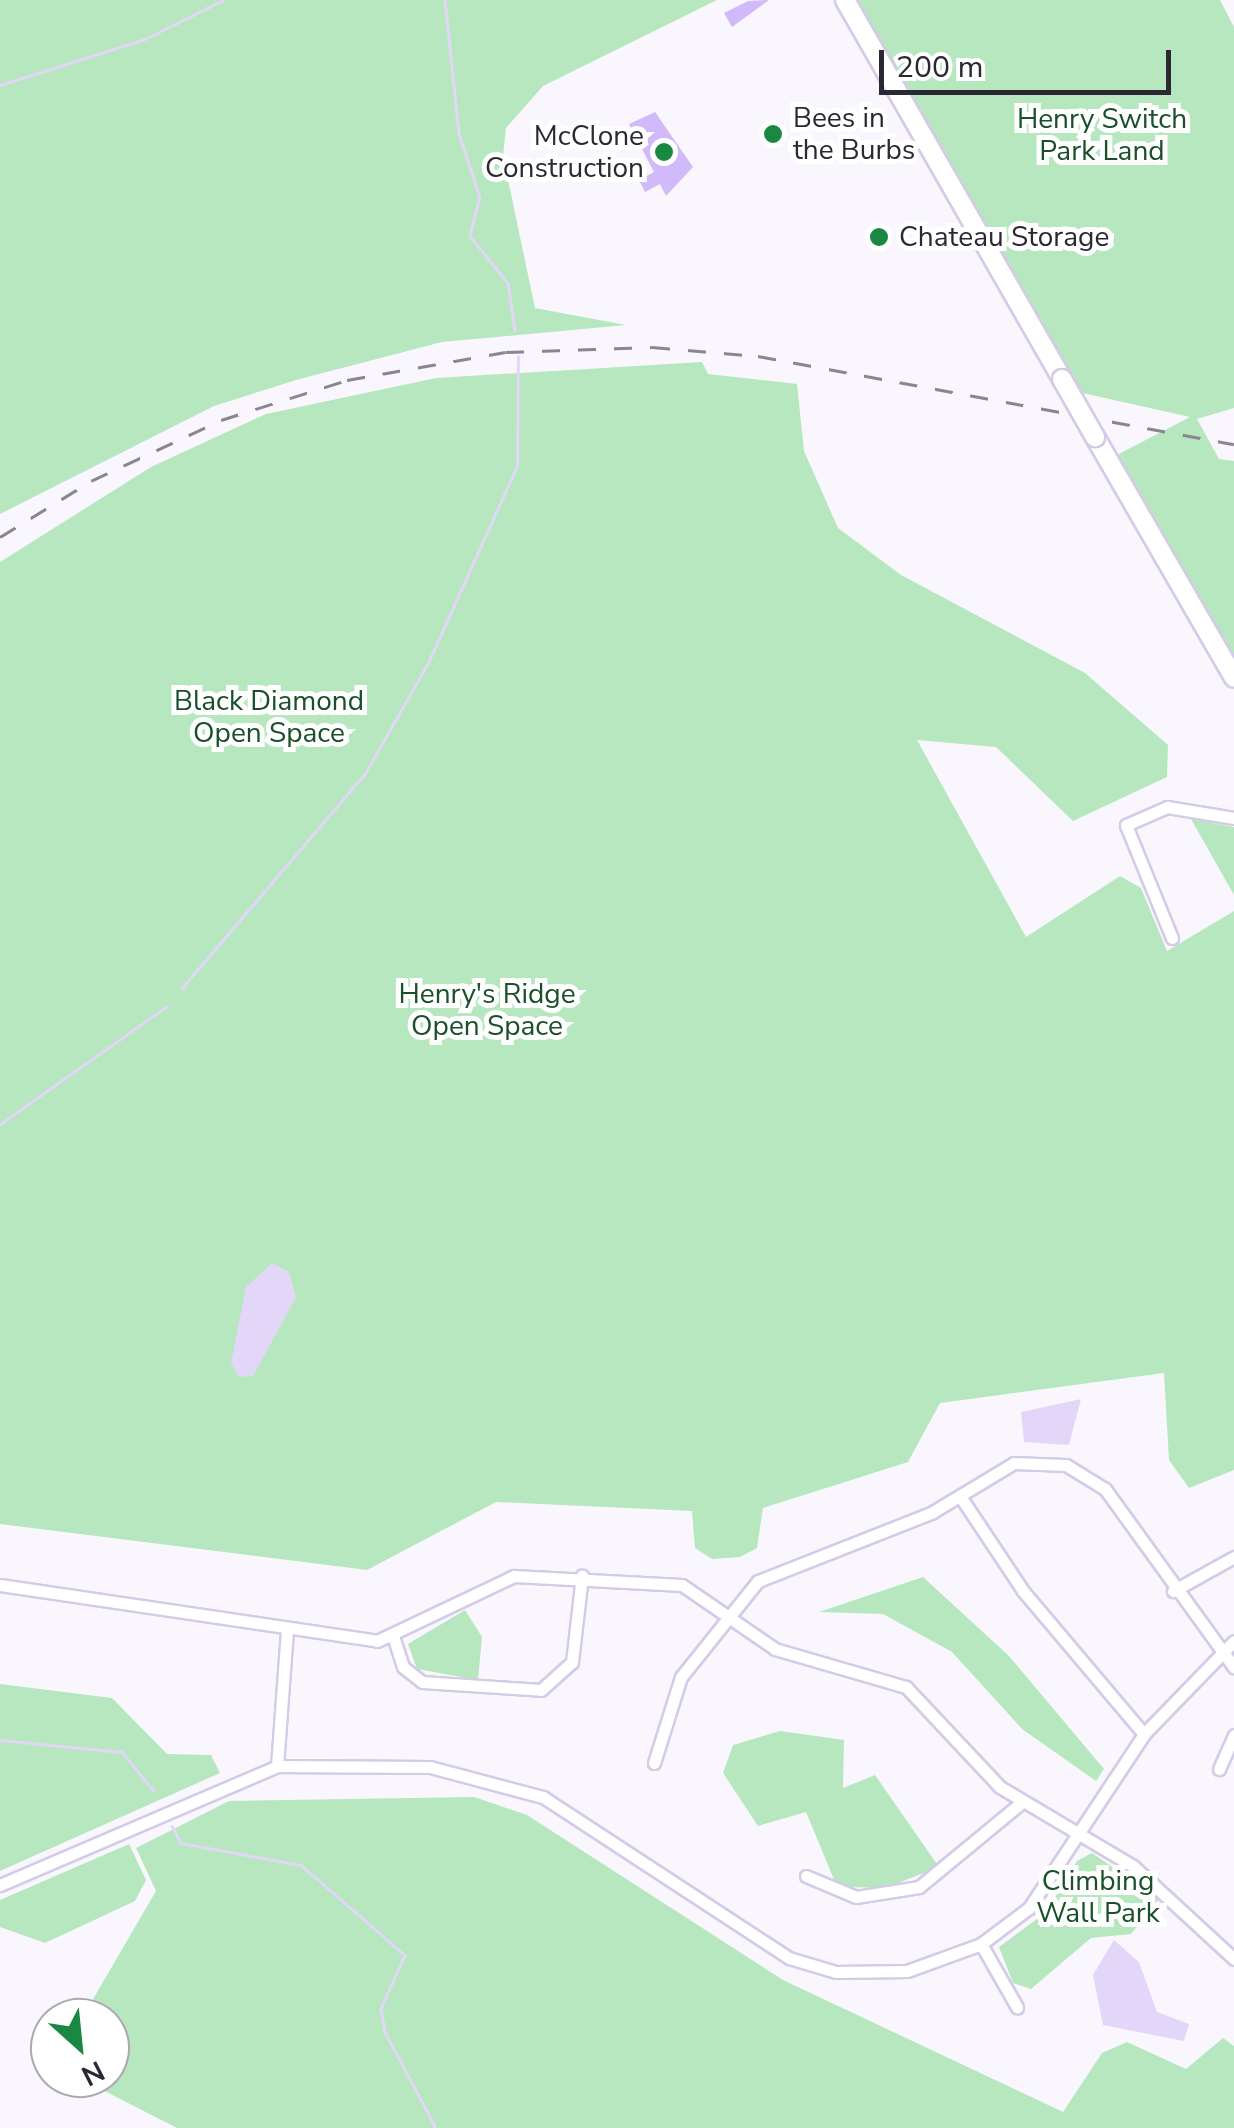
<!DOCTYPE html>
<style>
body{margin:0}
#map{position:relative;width:1234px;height:2128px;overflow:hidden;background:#f9f7fd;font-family:"Nunito Sans",sans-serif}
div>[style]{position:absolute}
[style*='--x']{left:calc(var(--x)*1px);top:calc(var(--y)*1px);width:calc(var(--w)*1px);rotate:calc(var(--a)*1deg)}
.green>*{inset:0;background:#b7e7bf}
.water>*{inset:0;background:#e2d7f8}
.stream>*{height:2.5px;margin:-1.25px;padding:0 1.25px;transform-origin:1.25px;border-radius:1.25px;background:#e2d7f8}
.building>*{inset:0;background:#d0bafa}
.roads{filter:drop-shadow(2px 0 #d4cbe7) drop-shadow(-2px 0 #d4cbe7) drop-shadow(0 2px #d4cbe7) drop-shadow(0 -2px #d4cbe7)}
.street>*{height:11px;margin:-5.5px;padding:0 5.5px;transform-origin:5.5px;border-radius:5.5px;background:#fff}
.primary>*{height:18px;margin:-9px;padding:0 9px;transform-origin:9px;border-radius:9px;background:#fff}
.rail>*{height:2.5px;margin-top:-1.25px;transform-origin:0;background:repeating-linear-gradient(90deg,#89868e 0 18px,transparent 0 36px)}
.bridges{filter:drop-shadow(2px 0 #d4cbe7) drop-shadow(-2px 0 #d4cbe7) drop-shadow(0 2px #d4cbe7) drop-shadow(0 -2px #d4cbe7)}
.primary-bridge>*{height:18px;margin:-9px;padding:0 9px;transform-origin:9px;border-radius:9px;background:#fff}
.dots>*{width:28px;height:28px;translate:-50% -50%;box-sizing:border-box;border:5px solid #fff;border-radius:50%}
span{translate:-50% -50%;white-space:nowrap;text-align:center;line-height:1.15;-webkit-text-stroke:10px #fff;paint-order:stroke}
.poi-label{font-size:28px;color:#2c2833}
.left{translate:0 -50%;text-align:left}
.right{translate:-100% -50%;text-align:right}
.park-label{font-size:28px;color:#1a5029}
.north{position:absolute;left:30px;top:1998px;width:100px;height:100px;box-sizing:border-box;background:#fff;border:2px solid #aba9ad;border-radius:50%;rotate:153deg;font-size:28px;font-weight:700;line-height:40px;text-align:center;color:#2c2833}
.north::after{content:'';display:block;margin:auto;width:35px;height:45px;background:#198840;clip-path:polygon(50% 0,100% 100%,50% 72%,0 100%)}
.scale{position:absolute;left:879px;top:50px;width:292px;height:45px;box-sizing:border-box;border:5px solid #2c2833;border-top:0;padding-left:12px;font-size:30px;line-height:35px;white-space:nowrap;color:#2c2833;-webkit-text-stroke:8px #fff;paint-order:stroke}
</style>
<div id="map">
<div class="green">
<i style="clip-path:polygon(0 0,717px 0,543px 86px,506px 128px,503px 156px,535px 308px,626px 325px,442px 342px,296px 380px,214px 406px,0 514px)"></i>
<i style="clip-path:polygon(854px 0,1220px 0,1234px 27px,1234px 408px,1197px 419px,1219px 459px,1234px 461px,1234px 666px,1115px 456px,1190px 417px,1078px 392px)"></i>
<i style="clip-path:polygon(702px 362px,708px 374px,797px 384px,804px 451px,838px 528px,901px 575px,1085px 673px,1168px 745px,1167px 777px,1073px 821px,996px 747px,917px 740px,1026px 937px,1120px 876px,1141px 888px,1167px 951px,1234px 911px,1234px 1470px,1189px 1488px,1169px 1460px,1164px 1373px,940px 1403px,908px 1462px,763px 1508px,757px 1548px,740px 1557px,712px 1559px,695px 1548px,692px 1511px,496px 1502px,367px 1570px,0 1524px,0 562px,151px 467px,266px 414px,436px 378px)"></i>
<i style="clip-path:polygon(1191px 819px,1234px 827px,1234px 895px)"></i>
<i style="clip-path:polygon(923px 1577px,1009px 1656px,1104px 1769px,1096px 1781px,1022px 1729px,952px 1652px,883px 1614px,819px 1612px)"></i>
<i style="clip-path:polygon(465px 1610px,482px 1637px,478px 1680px,417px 1669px,408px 1644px)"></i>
<i style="clip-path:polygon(0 1684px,112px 1698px,167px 1754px,211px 1755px,220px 1773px,0 1871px)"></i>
<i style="clip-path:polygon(780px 1731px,844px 1740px,843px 1788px,875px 1775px,939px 1867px,885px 1888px,847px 1887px,835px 1882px,806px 1812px,758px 1826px,723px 1773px,733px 1745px)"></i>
<i style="clip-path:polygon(474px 1797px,527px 1815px,783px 1980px,1063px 2112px,1102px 2053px,1127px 2042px,1186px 2069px,1223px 2038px,1234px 2046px,1234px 2128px,177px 2128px,79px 2078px,110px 2078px,110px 2018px,82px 2018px,156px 1891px,136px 1848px,229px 1801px)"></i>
<i style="clip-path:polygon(129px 1844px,146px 1880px,135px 1901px,45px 1943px,0 1927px,0 1900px)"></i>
<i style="clip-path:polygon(1092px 1853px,1159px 1899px,1131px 1934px,1091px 1938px,1031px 1989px,1013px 1983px,999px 1947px,1045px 1913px,1077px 1861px)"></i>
</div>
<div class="water">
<i style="clip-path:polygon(272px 1263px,289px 1272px,296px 1297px,253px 1376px,239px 1377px,231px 1363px,246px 1287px)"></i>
<i style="clip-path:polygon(1081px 1399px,1069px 1445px,1024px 1442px,1021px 1412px)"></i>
<i style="clip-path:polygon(1114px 1940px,1139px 1962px,1157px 2012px,1189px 2024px,1184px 2041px,1103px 2025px,1093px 1975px)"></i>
</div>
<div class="stream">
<i style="--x:445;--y:0;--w:135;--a:84"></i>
<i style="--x:459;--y:134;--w:66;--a:71.6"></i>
<i style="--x:480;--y:197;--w:40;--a:104.4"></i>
<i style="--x:470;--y:236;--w:60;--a:51"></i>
<i style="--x:508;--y:283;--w:48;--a:81.5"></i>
<i style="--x:0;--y:85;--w:152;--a:-17.6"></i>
<i style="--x:145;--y:39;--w:87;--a:-26.6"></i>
<i style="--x:181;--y:989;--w:282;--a:-49.5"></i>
<i style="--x:364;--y:775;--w:129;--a:-60.3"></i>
<i style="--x:428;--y:663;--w:216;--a:-65.7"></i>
<i style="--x:517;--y:466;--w:109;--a:-89.5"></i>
<i style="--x:0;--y:1124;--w:204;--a:-35.2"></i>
<i style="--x:0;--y:1740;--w:123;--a:5.6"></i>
<i style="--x:122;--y:1752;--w:50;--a:50.6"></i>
<i style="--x:172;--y:1826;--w:19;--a:62"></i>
<i style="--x:181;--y:1843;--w:122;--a:10.4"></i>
<i style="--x:301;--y:1865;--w:138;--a:40.9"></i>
<i style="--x:405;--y:1955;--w:59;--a:114"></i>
<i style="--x:381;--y:2009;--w:23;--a:80"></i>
<i style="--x:385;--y:2032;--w:109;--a:62"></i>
</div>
<div class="building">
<i style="clip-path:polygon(769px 0,732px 27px,724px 13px,748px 1px)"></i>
<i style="clip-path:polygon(655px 112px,693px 167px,666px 196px,660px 184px,645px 192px,639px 180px,654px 172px,629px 124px)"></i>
</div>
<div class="roads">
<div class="street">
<i style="--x:1172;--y:938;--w:122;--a:-112.2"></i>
<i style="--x:1126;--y:825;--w:45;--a:-23.7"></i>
<i style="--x:1167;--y:807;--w:68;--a:9.3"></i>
<i style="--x:960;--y:1496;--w:114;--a:56.4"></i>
<i style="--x:1023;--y:1591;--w:187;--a:49.8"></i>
<i style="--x:0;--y:1585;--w:381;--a:8.4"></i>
<i style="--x:377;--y:1641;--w:152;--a:-25.4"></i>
<i style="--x:514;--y:1576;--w:168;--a:3.1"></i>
<i style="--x:682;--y:1585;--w:113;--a:34.5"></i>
<i style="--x:775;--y:1649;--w:136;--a:16.2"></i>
<i style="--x:906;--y:1687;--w:137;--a:46.8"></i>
<i style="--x:1000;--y:1787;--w:155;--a:30.7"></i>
<i style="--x:1133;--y:1866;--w:137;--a:42.6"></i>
<i style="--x:1173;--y:1591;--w:70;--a:-29.1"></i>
<i style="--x:394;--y:1639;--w:29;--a:72"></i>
<i style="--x:403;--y:1667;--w:24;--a:38"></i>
<i style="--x:422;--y:1682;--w:119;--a:3.8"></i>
<i style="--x:541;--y:1690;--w:42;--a:-42.1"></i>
<i style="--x:572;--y:1662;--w:87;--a:-83.4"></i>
<i style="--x:654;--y:1763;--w:90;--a:-72.6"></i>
<i style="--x:681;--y:1677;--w:123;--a:-51.3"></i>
<i style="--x:758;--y:1581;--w:186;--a:-21.5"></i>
<i style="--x:931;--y:1513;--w:97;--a:-31.1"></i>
<i style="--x:1014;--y:1463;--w:52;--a:2.2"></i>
<i style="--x:1066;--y:1465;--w:46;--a:31.6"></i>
<i style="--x:1105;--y:1489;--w:220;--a:54.1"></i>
<i style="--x:277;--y:1766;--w:135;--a:-85.8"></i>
<i style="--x:1219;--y:1769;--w:37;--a:-66"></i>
<i style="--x:806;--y:1876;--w:54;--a:22.8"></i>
<i style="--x:856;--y:1897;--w:64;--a:-9"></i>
<i style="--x:919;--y:1887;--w:132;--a:-39.5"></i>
<i style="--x:0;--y:1885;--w:301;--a:-23.2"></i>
<i style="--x:277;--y:1766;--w:153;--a:0.4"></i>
<i style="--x:430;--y:1767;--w:117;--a:14.9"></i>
<i style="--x:543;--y:1797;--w:294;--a:33.2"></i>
<i style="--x:789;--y:1958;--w:49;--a:16.6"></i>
<i style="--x:836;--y:1972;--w:71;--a:-0.8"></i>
<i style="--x:907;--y:1971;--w:79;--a:-20"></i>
<i style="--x:981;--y:1944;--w:60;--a:-36.9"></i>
<i style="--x:1029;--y:1908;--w:209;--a:-56.5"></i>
<i style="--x:1144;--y:1734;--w:129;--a:-45.9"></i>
<i style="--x:981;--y:1944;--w:73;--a:60.3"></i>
</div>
<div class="primary">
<i style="--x:845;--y:0;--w:437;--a:60.2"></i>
<i style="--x:1095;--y:437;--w:278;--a:60"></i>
</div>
</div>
<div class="rail">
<i style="--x:0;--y:537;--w:107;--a:-31.6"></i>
<i style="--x:91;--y:481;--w:144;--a:-25.1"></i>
<i style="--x:221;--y:420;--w:132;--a:-17.6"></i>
<i style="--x:347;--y:380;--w:161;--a:-10"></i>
<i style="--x:506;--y:352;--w:146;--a:-2"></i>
<i style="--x:652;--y:347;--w:106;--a:4.9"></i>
<i style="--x:758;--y:356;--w:484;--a:10.5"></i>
</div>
<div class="bridges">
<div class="primary-bridge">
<i style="--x:1062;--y:379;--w:67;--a:60.4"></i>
</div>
</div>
<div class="dots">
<i style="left:773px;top:134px;background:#198840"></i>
<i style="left:664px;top:152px;background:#198840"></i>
<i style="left:879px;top:237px;background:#198840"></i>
</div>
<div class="poi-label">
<span class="left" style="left:793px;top:134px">Bees in<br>the Burbs</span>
<span class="right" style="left:644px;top:152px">McClone<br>Construction</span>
<span class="left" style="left:899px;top:237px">Chateau Storage</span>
</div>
<div class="park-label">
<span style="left:1102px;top:135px">Henry Switch<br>Park Land</span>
<span style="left:269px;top:717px">Black Diamond<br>Open Space</span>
<span style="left:487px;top:1010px">Henry's Ridge<br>Open Space</span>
<span style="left:1098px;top:1897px">Climbing<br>Wall Park</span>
</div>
<div class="north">N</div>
<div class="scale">200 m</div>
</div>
